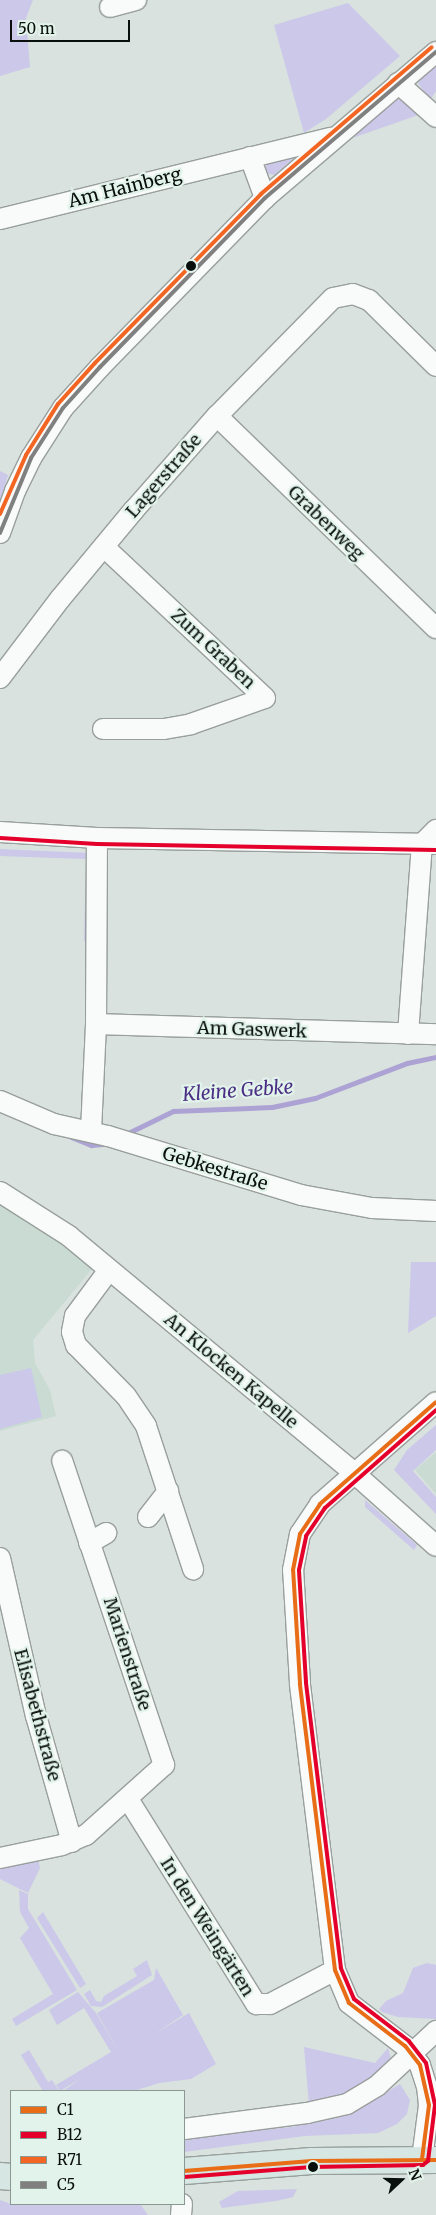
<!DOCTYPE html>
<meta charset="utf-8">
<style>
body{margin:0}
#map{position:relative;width:436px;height:2215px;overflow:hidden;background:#d9e2de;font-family:Merriweather,serif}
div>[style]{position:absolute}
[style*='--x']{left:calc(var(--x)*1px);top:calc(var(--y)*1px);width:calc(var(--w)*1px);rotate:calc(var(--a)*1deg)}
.built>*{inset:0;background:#c9dbd3}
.green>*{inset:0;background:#cbc8ea}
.stream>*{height:5px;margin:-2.5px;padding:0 2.5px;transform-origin:2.5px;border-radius:2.5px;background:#aca3d4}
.roads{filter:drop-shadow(1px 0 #989f9c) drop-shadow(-1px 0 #989f9c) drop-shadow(0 1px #989f9c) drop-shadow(0 -1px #989f9c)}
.minor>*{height:20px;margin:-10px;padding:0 10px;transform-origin:10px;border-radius:10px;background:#f9fbfa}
.major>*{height:26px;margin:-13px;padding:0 13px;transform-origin:13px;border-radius:13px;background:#d6e6e2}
.bus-1>*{height:4px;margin:-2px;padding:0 2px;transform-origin:2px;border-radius:2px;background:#e86d16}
.bus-2>*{height:4px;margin:-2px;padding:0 2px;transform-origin:2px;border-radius:2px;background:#e4002b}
.bus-3>*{height:4px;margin:-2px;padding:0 2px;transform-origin:2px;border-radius:2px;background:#f26522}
.bus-4>*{height:4px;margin:-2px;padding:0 2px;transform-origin:2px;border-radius:2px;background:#808080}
.dots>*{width:14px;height:14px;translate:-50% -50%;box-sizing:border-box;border:2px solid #e2f3eb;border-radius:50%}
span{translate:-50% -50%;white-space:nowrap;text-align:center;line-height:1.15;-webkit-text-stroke:4.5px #e2f3eb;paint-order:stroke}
.street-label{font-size:18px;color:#090f0c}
.water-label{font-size:19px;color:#4a2f84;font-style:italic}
.legend{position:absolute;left:10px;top:2090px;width:175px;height:115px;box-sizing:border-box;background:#e2f3eb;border:1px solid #8b9892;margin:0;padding:6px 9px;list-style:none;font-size:15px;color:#090f0c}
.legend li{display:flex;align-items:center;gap:10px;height:25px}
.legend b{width:25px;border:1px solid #8b9892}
.north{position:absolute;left:376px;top:2155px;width:50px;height:50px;-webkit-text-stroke:4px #e2f3eb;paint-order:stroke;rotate:69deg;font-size:14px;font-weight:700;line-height:20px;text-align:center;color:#090f0c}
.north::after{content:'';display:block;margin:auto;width:18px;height:22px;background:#090f0c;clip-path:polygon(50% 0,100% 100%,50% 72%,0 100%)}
.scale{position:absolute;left:10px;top:20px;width:120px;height:22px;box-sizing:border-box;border:2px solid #090f0c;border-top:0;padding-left:6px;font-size:15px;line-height:18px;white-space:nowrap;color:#090f0c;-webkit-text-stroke:4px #e2f3eb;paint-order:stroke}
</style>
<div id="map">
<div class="built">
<i style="clip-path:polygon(0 1196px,96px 1264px,33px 1340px,35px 1363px,50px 1390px,56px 1416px,0 1431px)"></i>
<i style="clip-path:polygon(436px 1452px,436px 1494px,415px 1470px)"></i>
</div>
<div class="green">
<i style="clip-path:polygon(0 0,33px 0,26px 18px,30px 67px,0 76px)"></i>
<i style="clip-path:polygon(348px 3px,400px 56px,326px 119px,304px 133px,274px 25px)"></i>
<i style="clip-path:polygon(436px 63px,436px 91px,430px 100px,418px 83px)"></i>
<i style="clip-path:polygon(403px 99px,421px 114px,344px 141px,395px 100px)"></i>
<i style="clip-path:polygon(302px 151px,274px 175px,266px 173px,266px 162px)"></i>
<i style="clip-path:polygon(0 471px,8px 475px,0 502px)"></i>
<i style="clip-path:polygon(0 849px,90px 853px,92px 941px,84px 941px,86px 859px,0 856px)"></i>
<i style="clip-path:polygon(411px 1262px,436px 1262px,436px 1316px,408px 1333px)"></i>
<i style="clip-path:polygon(31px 1368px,42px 1417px,0 1429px,0 1375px)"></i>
<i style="clip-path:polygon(436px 1425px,436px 1450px,413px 1471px,436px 1497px,436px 1514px,394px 1470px,407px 1450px)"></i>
<i style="clip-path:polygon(365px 1500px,417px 1545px,414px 1550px,365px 1507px)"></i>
<i style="clip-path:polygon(37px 1855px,40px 1868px,28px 1893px,0 1879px,0 1862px)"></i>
<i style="clip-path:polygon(19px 1890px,28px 1894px,28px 1909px,77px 1990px,16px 2026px,12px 2019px,53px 1994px,20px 1938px,29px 1928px,20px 1912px)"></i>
<i style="clip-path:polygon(43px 1912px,86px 1984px,80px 1988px,37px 1918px)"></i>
<i style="clip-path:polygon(147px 1960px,152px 1975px,102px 2007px,91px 2006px,84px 1994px,90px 1990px,96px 2001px,101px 2002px,104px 1996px,137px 1976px,133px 1969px)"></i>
<i style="clip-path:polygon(427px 1963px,436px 1965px,436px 2019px,398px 2017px,382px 2012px,379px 2009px,386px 2001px,403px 1993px,413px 1968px)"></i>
<i style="clip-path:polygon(156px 1968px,183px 2015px,154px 2034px,189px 2013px,216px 2064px,191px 2079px,159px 2083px,134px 2091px,63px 2091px,80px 2079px,60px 2091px,56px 2085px,111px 2052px,84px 2008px,57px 2025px,49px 2010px,78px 1992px,96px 2013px,121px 2055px,97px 2013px,154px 1980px)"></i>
<i style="clip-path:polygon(304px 2047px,375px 2063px,388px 2048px,391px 2059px,384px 2068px,355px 2091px,309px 2105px)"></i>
<i style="clip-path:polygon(29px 2050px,48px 2082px,52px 2080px,59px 2091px,43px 2091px,21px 2055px)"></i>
<i style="clip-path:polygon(400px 2084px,410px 2100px,407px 2114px,397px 2124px,378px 2133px,305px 2136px,184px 2152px,184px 2138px,292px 2127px,337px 2118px,354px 2112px)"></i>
<i style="clip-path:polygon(297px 2189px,293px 2197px,276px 2201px,222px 2208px,219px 2202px,238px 2191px)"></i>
<i style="clip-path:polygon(0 2200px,11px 2204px,140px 2204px,148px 2215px,0 2215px)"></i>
</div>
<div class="stream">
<i style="--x:130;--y:1132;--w:48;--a:-26"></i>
<i style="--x:173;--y:1111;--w:99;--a:-2.3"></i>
<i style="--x:272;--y:1107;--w:44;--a:-11.8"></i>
<i style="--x:315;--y:1098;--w:98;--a:-20.8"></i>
<i style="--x:407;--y:1063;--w:30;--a:-12"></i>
<i style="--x:71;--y:1137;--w:22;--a:22"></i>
<i style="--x:91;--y:1145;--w:12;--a:-5"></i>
</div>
<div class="roads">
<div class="minor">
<i style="--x:110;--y:7;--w:27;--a:-15"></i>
<i style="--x:398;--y:83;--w:51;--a:41.8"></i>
<i style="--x:250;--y:157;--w:44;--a:69.9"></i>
<i style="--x:0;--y:219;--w:341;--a:-13.8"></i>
<i style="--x:217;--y:416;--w:305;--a:44.1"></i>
<i style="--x:0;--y:533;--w:45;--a:-70.3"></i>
<i style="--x:15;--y:491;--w:37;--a:-64"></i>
<i style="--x:31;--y:458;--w:59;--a:-57.4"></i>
<i style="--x:63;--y:408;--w:55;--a:-47.9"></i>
<i style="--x:100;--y:367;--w:236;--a:-45.7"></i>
<i style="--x:265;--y:198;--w:225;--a:-40.5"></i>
<i style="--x:0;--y:678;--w:99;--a:-52.8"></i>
<i style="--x:60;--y:599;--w:116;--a:-50.3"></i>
<i style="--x:134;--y:510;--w:125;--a:-48.6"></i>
<i style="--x:217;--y:416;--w:165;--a:-45.5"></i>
<i style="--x:333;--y:298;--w:20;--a:-11"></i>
<i style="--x:353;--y:294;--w:17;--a:21"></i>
<i style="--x:369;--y:300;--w:94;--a:44.6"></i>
<i style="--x:103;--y:729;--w:61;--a:0"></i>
<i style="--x:164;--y:729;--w:27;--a:-10"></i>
<i style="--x:191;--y:724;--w:78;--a:-19.4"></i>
<i style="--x:265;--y:698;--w:221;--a:-136.8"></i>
<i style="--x:0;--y:832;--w:97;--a:3.5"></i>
<i style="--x:97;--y:838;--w:339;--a:1"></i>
<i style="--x:96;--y:1024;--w:340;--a:1.7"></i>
<i style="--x:408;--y:1034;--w:191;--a:-85.8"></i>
<i style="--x:422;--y:844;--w:20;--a:-45"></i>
<i style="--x:0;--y:1101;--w:59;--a:23.1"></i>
<i style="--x:54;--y:1124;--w:55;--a:12.5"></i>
<i style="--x:108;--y:1136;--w:202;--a:17"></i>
<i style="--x:301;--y:1195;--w:72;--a:10.4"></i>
<i style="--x:372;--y:1208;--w:64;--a:2.7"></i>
<i style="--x:91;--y:1131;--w:107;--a:-87.3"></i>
<i style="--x:96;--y:1024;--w:186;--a:-89.7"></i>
<i style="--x:0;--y:1192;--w:82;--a:32.5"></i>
<i style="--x:69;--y:1236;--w:369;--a:39.7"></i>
<i style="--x:353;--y:1472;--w:111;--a:41.7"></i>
<i style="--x:109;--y:1270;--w:57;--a:126.5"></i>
<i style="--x:75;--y:1316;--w:16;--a:101"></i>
<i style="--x:72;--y:1332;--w:14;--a:73"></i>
<i style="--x:76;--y:1345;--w:71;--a:45.6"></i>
<i style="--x:126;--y:1396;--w:36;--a:56"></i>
<i style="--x:146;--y:1426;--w:151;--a:71.8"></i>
<i style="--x:148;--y:1517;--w:33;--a:-52"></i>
<i style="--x:89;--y:1543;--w:20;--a:-30"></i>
<i style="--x:0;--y:1558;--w:162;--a:77.2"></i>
<i style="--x:36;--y:1716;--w:131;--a:74.1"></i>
<i style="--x:128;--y:1799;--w:242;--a:58"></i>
<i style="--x:256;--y:2004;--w:14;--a:0"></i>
<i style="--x:270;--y:2004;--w:73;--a:-27.6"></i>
<i style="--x:0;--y:1858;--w:63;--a:-11.8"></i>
<i style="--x:62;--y:1845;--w:26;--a:-23"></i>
<i style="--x:86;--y:1835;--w:105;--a:-41.9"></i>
<i style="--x:164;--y:1765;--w:321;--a:-108.5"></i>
<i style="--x:184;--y:2129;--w:124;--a:-7.4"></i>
<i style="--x:307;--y:2113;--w:41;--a:-12.7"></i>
<i style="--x:347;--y:2104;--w:35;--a:-31"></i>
<i style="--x:377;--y:2086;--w:81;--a:-43"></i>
<i style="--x:422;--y:2159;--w:54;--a:-82.6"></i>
<i style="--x:429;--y:2105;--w:18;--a:-96"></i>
<i style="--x:427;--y:2087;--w:23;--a:-108"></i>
<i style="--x:420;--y:2065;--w:24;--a:-128"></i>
<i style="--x:405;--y:2046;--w:71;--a:-142.5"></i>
<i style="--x:349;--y:2003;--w:36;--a:-113"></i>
<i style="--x:335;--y:1970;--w:289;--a:-97"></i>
<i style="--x:300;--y:1683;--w:113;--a:-93.5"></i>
<i style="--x:293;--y:1570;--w:37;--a:-79"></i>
<i style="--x:300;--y:1534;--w:36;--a:-56"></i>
<i style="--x:320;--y:1504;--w:154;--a:-41.3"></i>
<i style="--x:181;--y:2215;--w:11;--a:-85"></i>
</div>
<div class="major">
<i style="--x:184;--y:2171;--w:128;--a:-4.5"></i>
<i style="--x:312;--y:2161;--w:124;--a:-0.5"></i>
<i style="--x:0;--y:2176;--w:11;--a:5"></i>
</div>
</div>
<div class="bus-1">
<i style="--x:422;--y:2159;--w:54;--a:-82.6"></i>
<i style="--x:429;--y:2105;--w:41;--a:-102.7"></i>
<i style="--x:420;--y:2065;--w:24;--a:-128"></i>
<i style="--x:405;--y:2046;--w:71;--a:-142.5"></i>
<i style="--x:349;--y:2003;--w:36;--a:-113"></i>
<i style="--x:335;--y:1970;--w:289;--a:-97"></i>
<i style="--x:300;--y:1683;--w:113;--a:-93.5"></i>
<i style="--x:293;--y:1570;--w:37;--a:-79"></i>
<i style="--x:300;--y:1534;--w:36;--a:-56"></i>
<i style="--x:320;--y:1504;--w:154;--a:-41.3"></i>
<i style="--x:184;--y:2171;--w:128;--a:-4.5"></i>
<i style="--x:312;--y:2161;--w:124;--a:-0.5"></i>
</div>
<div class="bus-2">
<i style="--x:0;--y:838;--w:97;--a:3.5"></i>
<i style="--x:97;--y:844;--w:339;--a:1"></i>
<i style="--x:184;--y:2177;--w:128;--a:-4.5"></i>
<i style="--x:312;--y:2167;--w:111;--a:-1"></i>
<i style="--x:423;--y:2165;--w:6;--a:-39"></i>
<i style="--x:428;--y:2161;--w:56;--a:-82.9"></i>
<i style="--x:435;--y:2105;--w:43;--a:-102.1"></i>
<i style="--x:426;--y:2063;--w:28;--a:-128"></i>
<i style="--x:409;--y:2041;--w:69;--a:-142.6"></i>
<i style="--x:354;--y:1999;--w:34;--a:-113"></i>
<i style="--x:341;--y:1968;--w:288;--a:-97"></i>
<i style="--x:306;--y:1682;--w:112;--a:-93.6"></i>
<i style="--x:299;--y:1570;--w:35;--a:-78"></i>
<i style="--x:306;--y:1536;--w:34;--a:-56"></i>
<i style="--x:325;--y:1508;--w:148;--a:-41.4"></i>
</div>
<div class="bus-3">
<i style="--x:0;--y:514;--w:64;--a:-66.2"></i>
<i style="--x:26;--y:455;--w:60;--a:-57.9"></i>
<i style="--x:58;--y:404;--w:55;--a:-47.9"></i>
<i style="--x:95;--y:363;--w:237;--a:-45.5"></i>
<i style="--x:261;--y:194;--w:225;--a:-40.7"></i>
</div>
<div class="bus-4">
<i style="--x:0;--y:533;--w:81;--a:-67.5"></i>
<i style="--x:31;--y:458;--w:59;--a:-57.4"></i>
<i style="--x:63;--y:408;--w:55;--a:-47.9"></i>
<i style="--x:100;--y:367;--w:236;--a:-45.7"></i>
<i style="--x:265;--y:198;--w:225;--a:-40.5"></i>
</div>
<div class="dots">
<i style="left:191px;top:266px;background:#090f0c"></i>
<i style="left:313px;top:2167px;background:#090f0c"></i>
</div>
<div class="street-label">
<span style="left:125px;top:188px;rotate:-14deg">Am Hainberg</span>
<span style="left:164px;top:476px;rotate:-49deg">Lagerstraße</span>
<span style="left:326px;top:523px;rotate:44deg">Grabenweg</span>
<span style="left:213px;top:649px;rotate:43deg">Zum Graben</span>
<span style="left:252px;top:1030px;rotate:2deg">Am Gaswerk</span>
<span style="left:215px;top:1169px;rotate:17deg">Gebkestraße</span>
<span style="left:231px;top:1371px;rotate:40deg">An Klocken Kapelle</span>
<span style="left:127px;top:1654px;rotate:72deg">Marienstraße</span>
<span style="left:37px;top:1715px;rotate:75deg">Elisabethstraße</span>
<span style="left:207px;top:1927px;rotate:58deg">In den Weingärten</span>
</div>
<div class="water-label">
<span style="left:238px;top:1091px;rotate:-4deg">Kleine Gebke</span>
</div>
<ul class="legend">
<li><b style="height:6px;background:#e86d16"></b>C1</li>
<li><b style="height:6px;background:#e4002b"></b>B12</li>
<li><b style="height:6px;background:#f26522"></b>R71</li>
<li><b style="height:6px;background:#808080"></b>C5</li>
</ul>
<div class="north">N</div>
<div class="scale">50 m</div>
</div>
